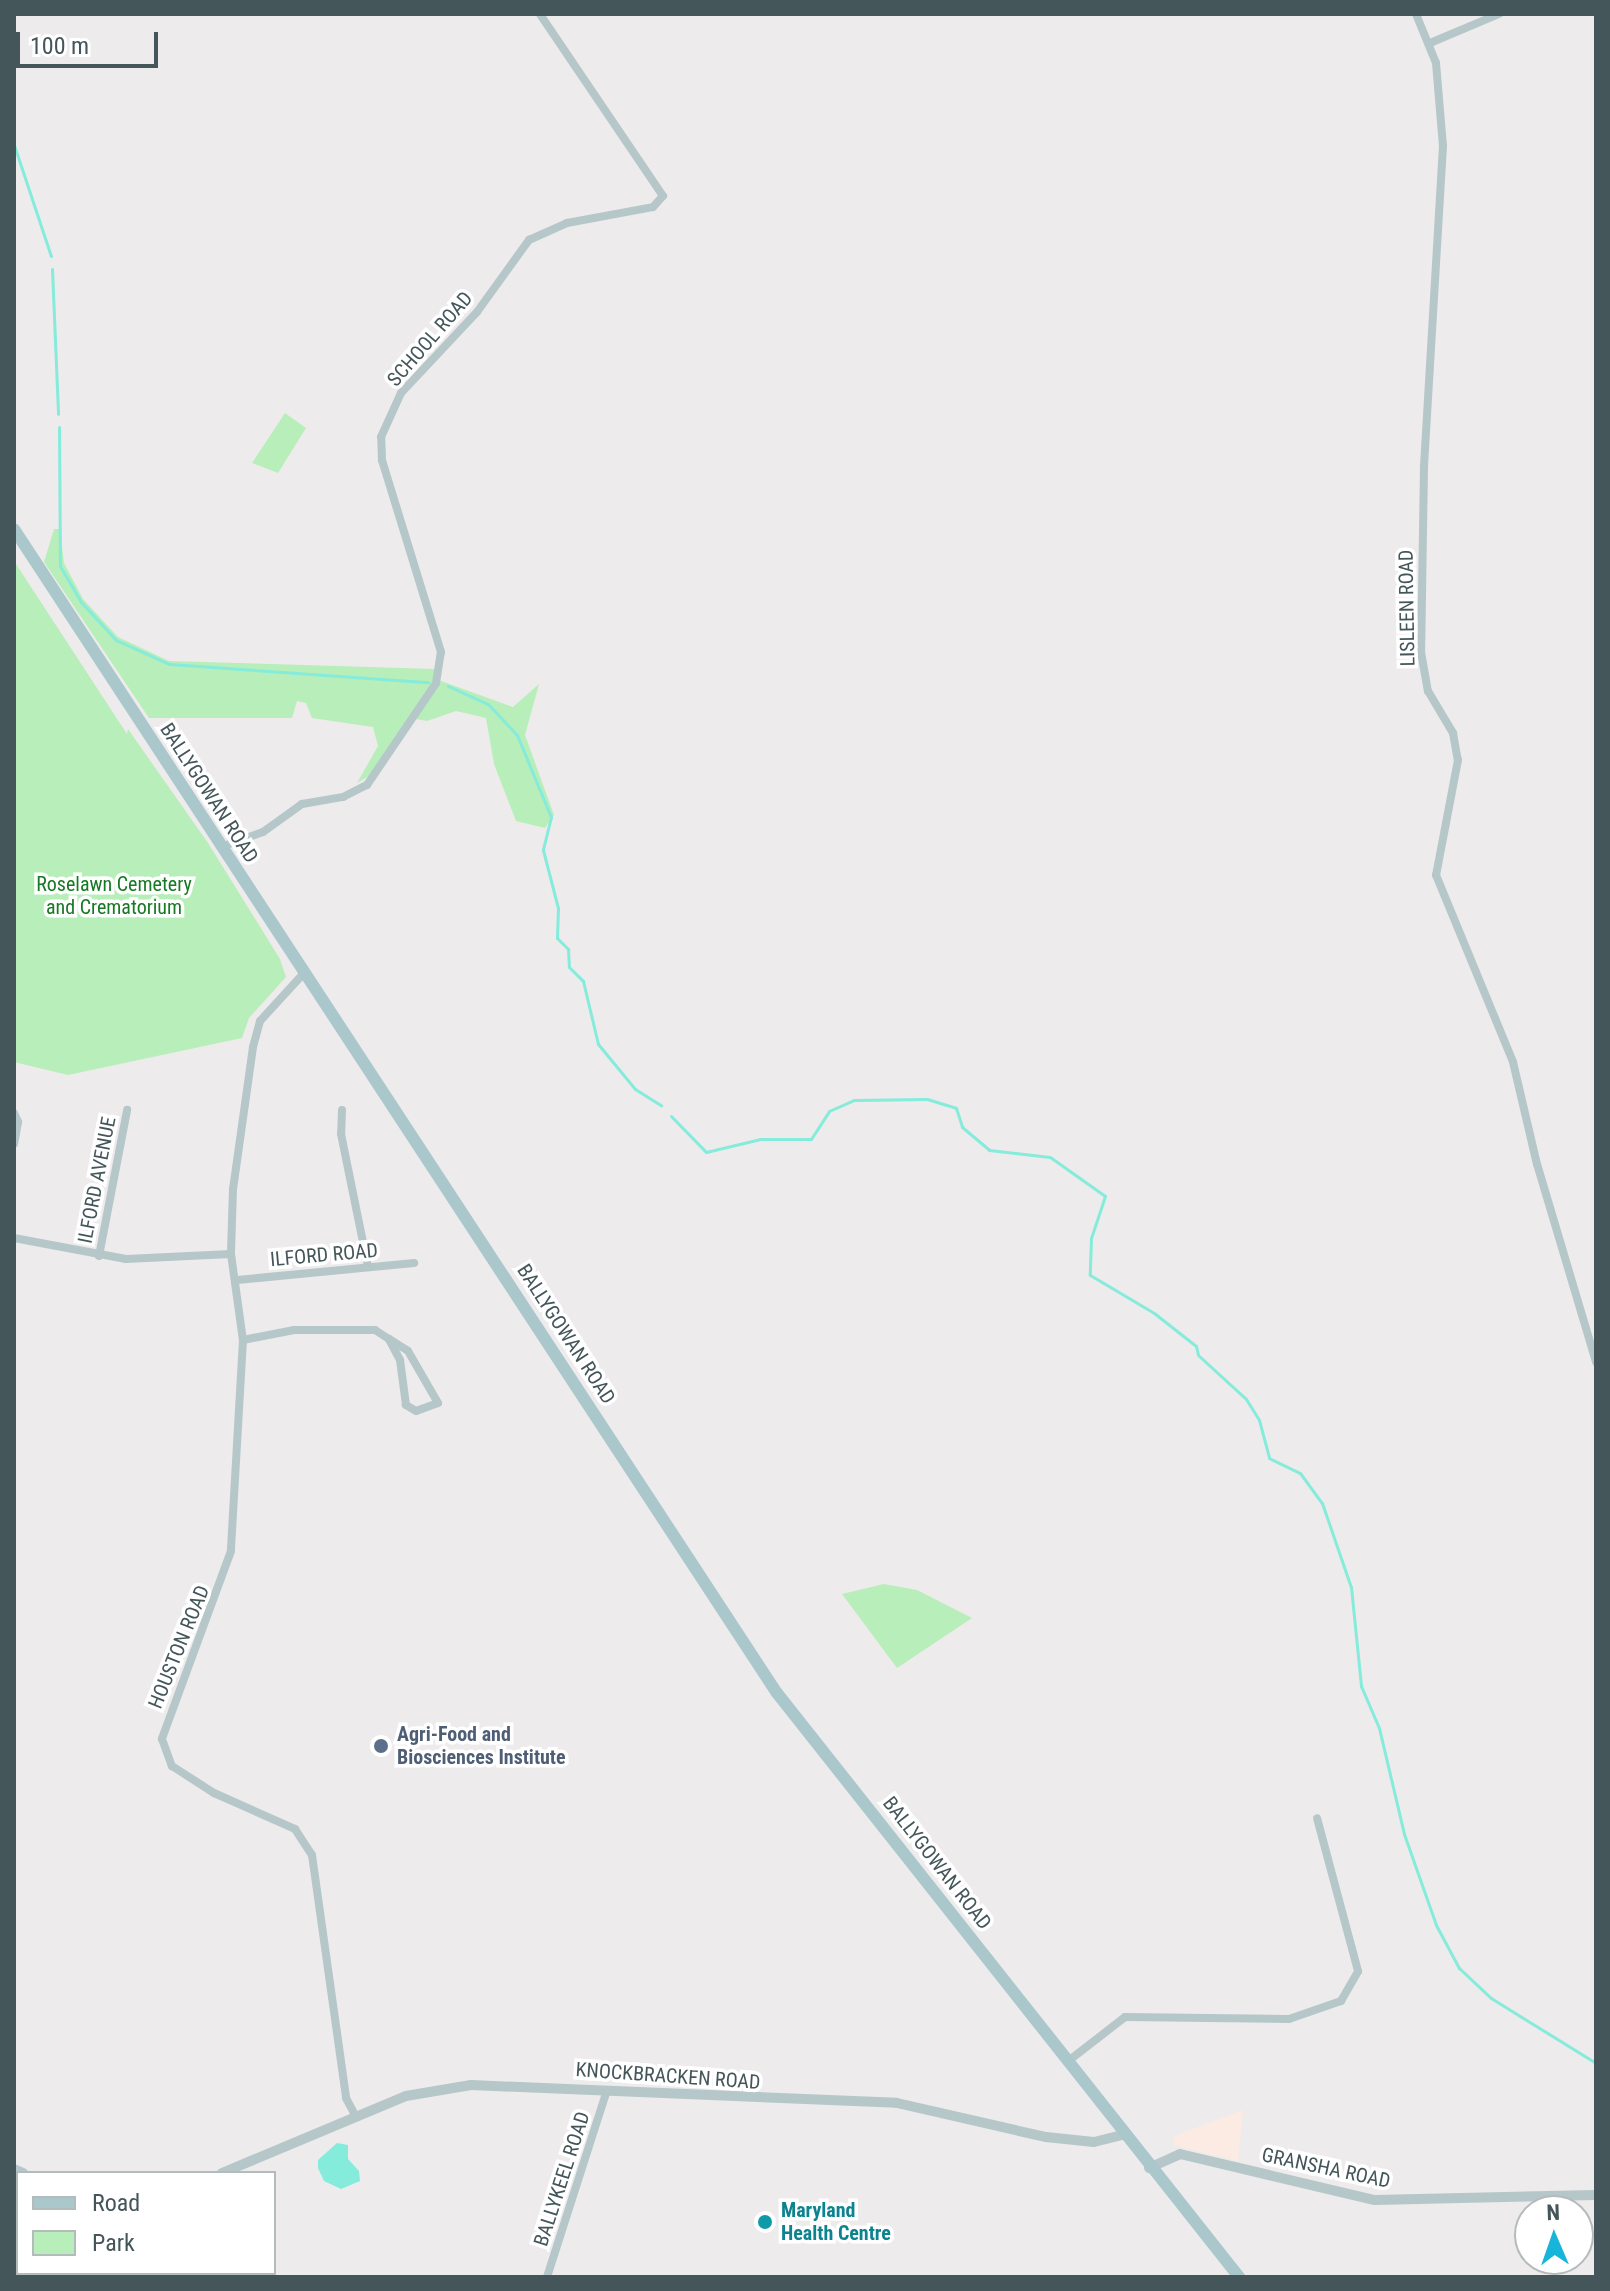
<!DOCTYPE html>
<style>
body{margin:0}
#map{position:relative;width:1610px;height:2291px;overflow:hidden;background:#eeebec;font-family:"Roboto Condensed",sans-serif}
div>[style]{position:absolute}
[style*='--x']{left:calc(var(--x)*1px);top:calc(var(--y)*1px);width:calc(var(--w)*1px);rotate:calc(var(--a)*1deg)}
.commercial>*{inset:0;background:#fbebe2}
.green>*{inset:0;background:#b8eeb9}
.water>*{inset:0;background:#85ebdb}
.stream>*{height:3px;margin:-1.5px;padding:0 1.5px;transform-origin:1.5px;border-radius:1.5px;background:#85ebdb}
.minor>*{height:8px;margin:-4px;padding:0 4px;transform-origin:4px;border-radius:4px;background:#b6c7c9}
.tertiary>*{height:10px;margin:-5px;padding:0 5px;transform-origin:5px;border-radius:5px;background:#b6c7c9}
.primary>*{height:12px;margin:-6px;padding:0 6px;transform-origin:6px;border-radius:6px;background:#aac7cb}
.dots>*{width:22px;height:22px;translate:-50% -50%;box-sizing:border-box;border:4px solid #fff;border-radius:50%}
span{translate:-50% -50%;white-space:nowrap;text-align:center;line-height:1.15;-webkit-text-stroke:7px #fff;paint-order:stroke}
.street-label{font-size:20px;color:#445659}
.park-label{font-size:20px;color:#167923}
.service-label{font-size:20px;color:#4e5e75;font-weight:700}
.left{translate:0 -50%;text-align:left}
.culture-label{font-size:20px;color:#0d838f;font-weight:700}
.frame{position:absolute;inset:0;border:16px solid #445659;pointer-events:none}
.legend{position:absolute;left:16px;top:2171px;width:260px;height:104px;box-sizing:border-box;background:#fff;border:2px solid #b4bbbd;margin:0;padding:10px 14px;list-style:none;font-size:24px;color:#445659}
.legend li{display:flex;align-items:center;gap:16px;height:40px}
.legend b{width:40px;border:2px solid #b4bbbd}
.north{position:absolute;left:1514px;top:2195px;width:80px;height:80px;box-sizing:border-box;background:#fff;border:2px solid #b4bbbd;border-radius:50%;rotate:358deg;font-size:22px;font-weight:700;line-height:32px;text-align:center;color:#445659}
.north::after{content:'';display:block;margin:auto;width:28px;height:36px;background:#18b5db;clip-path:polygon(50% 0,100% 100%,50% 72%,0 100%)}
.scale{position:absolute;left:16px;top:32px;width:142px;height:36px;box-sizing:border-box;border:4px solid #445659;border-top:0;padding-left:10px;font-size:24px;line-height:28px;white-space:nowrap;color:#445659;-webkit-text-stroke:6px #fff;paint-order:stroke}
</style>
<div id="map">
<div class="commercial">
<i style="clip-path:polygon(1243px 2110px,1238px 2161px,1173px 2145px,1174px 2136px)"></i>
</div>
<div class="green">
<i style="clip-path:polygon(285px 413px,306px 428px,278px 473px,252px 463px)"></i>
<i style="clip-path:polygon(54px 529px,60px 529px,64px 563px,83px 599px,118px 637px,169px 661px,435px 669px,433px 678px,513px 707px,539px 684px,525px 735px,554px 815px,545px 828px,516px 821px,494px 764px,486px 718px,456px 711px,427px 721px,410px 718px,369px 776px,357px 783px,378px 746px,373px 727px,312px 718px,306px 703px,297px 701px,292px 718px,149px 718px,44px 562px)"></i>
<i style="clip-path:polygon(14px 561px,127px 734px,128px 729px,208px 843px,280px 959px,286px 977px,249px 1018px,242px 1038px,68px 1075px,14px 1062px)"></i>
<i style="clip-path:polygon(884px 1584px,917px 1590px,972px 1618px,897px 1668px,842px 1594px)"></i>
</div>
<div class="water">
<i style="clip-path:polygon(337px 2143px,348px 2145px,348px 2159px,359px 2171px,360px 2181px,341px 2189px,324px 2181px,318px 2168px,318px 2160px)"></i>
</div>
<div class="stream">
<i style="--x:14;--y:145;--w:117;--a:71.6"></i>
<i style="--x:52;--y:269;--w:145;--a:87.6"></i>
<i style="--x:59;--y:427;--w:139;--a:89.6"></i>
<i style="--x:60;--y:566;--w:42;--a:59.7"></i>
<i style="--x:81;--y:602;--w:52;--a:47.4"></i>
<i style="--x:116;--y:640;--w:58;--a:24.4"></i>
<i style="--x:169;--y:664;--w:260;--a:4"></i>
<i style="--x:448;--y:686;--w:44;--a:24.2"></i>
<i style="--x:488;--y:704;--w:42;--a:46.9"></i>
<i style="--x:517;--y:735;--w:89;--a:67.5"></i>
<i style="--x:551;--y:817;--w:34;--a:104"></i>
<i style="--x:543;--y:850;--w:60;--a:75.5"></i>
<i style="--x:558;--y:908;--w:30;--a:92"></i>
<i style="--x:557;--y:938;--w:16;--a:45"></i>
<i style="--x:568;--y:949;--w:18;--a:87"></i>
<i style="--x:569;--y:967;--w:20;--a:45"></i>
<i style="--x:583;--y:981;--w:65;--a:76.6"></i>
<i style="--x:598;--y:1044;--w:58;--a:50.6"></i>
<i style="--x:635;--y:1089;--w:31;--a:32"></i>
<i style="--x:671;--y:1116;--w:50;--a:45.8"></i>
<i style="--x:706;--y:1152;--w:56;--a:-13.5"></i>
<i style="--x:760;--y:1139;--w:51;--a:0"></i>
<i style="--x:811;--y:1139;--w:33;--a:-57"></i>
<i style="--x:829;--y:1111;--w:27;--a:-24"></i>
<i style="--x:854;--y:1100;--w:73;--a:-0.8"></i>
<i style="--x:927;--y:1099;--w:30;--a:17"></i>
<i style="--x:956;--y:1108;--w:20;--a:72"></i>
<i style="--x:962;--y:1127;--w:35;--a:40"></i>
<i style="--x:989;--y:1150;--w:61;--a:6.5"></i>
<i style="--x:1050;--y:1157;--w:67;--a:35.3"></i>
<i style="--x:1105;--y:1196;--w:44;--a:108.4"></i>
<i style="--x:1091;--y:1238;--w:37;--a:92"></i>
<i style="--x:1090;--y:1275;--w:74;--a:30.7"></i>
<i style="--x:1154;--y:1313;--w:53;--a:38.2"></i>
<i style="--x:1196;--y:1346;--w:9;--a:77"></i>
<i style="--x:1198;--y:1355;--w:65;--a:42.5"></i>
<i style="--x:1246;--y:1399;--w:25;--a:58"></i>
<i style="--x:1259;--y:1420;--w:39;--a:75"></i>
<i style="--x:1269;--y:1458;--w:34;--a:26"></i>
<i style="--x:1300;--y:1473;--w:37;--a:54"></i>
<i style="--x:1322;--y:1503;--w:89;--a:71"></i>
<i style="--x:1351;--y:1587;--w:100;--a:84.2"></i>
<i style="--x:1361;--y:1686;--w:46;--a:66.8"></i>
<i style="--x:1379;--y:1728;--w:109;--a:76.7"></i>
<i style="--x:1404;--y:1834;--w:96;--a:70.6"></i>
<i style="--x:1436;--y:1925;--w:49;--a:61.9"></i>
<i style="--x:1459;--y:1968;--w:44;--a:43.2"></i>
<i style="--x:1491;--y:1998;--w:123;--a:31.8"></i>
</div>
<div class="minor">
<i style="--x:1416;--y:14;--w:53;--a:67.8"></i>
<i style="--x:1436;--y:63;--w:83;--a:85.2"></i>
<i style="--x:1443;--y:146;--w:322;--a:93.4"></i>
<i style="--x:1424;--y:467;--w:185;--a:90.9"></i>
<i style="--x:1421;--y:652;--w:40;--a:80"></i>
<i style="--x:1428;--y:691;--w:49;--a:59.2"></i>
<i style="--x:1453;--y:733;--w:27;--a:80"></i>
<i style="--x:1458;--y:760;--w:117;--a:100.8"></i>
<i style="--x:1436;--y:875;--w:202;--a:67.6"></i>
<i style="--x:1513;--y:1062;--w:105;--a:76.8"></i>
<i style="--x:1537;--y:1164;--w:207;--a:73.4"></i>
<i style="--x:1430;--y:43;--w:75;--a:-22.8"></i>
<i style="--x:221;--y:847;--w:45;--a:-19.7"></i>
<i style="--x:263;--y:832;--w:48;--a:-35.7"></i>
<i style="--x:302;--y:804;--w:42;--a:-9.7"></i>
<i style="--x:343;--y:797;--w:27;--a:-27"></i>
<i style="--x:367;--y:785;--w:123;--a:-55.9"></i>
<i style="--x:436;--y:683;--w:31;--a:-81"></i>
<i style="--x:441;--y:652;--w:201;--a:-107.1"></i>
<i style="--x:382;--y:460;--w:23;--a:-92"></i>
<i style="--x:381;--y:437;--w:48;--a:-65.6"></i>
<i style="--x:401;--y:393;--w:111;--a:-46.8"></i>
<i style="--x:477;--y:312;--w:89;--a:-54.2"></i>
<i style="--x:529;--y:240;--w:42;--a:-24.1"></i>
<i style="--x:567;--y:223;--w:87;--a:-10.5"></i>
<i style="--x:653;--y:207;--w:15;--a:-48"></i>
<i style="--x:663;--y:196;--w:220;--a:-124.1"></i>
<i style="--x:304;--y:973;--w:65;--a:132.5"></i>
<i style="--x:260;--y:1021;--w:27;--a:105"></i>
<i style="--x:253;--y:1047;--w:143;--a:98"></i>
<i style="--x:233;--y:1189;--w:65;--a:91.8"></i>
<i style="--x:231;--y:1254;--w:87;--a:82.1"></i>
<i style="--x:243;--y:1340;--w:211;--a:93.3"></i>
<i style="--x:231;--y:1551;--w:200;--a:110.2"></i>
<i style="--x:162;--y:1739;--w:29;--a:70"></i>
<i style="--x:172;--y:1766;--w:50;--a:32.7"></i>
<i style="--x:214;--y:1793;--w:89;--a:24"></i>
<i style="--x:295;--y:1829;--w:31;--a:57"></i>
<i style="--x:312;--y:1855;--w:245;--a:82"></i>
<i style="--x:346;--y:2098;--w:21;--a:62"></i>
<i style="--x:342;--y:1110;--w:24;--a:92"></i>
<i style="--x:341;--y:1134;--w:136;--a:78.5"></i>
<i style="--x:14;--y:1113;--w:10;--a:66"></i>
<i style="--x:18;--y:1122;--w:22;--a:100"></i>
<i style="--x:14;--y:1238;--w:114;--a:10.6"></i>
<i style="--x:126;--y:1259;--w:105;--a:-2.7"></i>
<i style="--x:99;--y:1256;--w:149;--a:-79.1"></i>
<i style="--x:237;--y:1280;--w:178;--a:-5.5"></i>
<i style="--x:243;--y:1340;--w:52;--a:-11.1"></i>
<i style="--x:294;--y:1330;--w:81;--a:0"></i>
<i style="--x:375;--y:1330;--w:17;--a:33"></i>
<i style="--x:389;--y:1339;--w:22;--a:32"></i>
<i style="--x:408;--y:1351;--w:60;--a:60"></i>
<i style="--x:438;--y:1403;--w:23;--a:160"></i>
<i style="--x:416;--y:1411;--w:12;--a:-149"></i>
<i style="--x:406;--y:1405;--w:45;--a:-97.6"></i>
<i style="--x:400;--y:1360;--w:24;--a:-118"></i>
<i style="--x:1067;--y:2062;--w:73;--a:-37.8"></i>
<i style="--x:1125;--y:2017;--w:164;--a:0.7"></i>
<i style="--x:1289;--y:2019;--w:55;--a:-19.1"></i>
<i style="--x:1341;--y:2001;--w:34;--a:-60"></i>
<i style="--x:1358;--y:1971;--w:158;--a:-105"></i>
<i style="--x:547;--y:2277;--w:196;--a:-72.2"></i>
</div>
<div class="tertiary">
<i style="--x:1149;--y:2168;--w:34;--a:-24"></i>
<i style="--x:1180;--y:2154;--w:200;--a:13.3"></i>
<i style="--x:1375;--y:2200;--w:221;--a:-1.3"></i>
<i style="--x:14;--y:2169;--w:10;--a:24"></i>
<i style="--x:222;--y:2173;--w:199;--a:-22.7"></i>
<i style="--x:406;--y:2096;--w:66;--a:-9.6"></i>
<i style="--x:471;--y:2085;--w:426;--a:2.4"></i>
<i style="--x:897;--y:2103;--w:153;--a:12.9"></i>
<i style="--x:1046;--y:2137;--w:48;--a:5.9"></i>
<i style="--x:1094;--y:2142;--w:30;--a:-14"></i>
</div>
<div class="primary">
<i style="--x:14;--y:529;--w:1392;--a:56.76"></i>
<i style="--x:777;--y:1693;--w:745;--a:51.65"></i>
</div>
<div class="dots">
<i style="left:381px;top:1746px;background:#5c6f8a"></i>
<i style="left:765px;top:2222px;background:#0f9aa8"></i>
</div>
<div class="street-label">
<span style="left:430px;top:339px;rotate:-49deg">SCHOOL ROAD</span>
<span style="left:1407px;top:608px;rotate:-91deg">LISLEEN ROAD</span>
<span style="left:209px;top:793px;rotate:57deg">BALLYGOWAN ROAD</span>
<span style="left:97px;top:1180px;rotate:-79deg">ILFORD AVENUE</span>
<span style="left:324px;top:1255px;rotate:-5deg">ILFORD ROAD</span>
<span style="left:566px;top:1334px;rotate:57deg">BALLYGOWAN ROAD</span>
<span style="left:179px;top:1647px;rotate:-68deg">HOUSTON ROAD</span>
<span style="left:937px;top:1863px;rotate:52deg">BALLYGOWAN ROAD</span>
<span style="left:668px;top:2076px;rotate:4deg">KNOCKBRACKEN ROAD</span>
<span style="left:1326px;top:2168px;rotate:12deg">GRANSHA ROAD</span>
<span style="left:562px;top:2179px;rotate:-72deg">BALLYKEEL ROAD</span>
</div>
<div class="park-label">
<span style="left:114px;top:896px">Roselawn Cemetery<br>and Crematorium</span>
</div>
<div class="service-label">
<span class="left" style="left:397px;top:1746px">Agri-Food and<br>Biosciences Institute</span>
</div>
<div class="culture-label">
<span class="left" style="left:781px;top:2222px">Maryland<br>Health Centre</span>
</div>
<div class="frame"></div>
<ul class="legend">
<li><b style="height:10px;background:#aac7cb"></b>Road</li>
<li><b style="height:22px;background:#b8eeb9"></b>Park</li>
</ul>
<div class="north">N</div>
<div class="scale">100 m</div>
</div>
